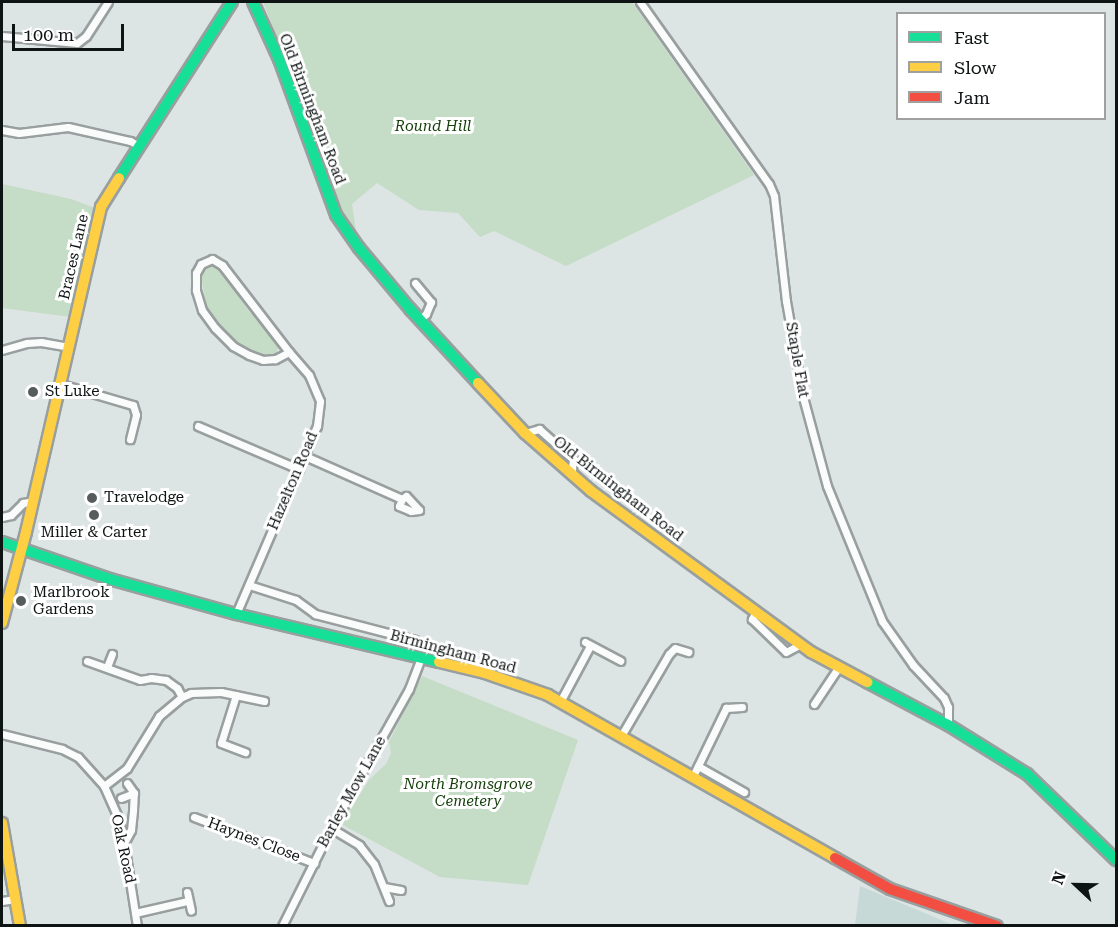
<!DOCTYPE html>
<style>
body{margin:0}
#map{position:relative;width:1118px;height:927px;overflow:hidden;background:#dce4e4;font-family:"Roboto Serif",serif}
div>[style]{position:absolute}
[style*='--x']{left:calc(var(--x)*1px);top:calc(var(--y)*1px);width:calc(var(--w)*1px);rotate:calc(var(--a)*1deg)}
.built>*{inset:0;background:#c7d9d7}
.green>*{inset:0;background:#c5dcc6}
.roads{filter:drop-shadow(2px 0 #989f9e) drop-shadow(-2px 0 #989f9e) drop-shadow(0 2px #989f9e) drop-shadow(0 -2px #989f9e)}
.street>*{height:7px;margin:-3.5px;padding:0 3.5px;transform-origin:3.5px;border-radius:3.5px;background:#fafbfb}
.fast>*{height:10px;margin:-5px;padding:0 5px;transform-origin:5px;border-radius:5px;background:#16e098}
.slow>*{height:10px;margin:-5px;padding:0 5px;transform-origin:5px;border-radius:5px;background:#ffcf43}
.jam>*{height:10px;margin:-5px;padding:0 5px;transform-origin:5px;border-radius:5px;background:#f24e42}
.dots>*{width:16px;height:16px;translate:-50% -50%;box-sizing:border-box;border:3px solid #fff;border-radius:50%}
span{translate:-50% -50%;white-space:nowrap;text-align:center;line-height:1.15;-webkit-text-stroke:6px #fff;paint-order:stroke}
.street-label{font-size:15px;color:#0e1313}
.park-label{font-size:15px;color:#143f0b;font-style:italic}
.poi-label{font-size:15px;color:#0e1313}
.left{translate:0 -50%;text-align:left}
.frame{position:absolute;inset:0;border:3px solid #0e1313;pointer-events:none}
.legend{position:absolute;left:896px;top:12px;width:210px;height:108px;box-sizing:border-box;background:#fff;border:2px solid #9fa1a1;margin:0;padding:8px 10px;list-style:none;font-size:18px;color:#0e1313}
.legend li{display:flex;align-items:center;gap:12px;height:30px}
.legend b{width:30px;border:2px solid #9fa1a1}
.north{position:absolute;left:1046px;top:855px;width:60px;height:60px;-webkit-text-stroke:4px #fff;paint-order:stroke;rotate:292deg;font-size:16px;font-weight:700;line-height:24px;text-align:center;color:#0e1313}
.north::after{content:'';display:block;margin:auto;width:21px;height:27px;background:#0e1313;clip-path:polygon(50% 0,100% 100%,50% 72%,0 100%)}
.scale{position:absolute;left:12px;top:24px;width:112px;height:27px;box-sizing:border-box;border:3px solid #0e1313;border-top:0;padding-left:8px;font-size:18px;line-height:21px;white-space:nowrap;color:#0e1313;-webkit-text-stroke:4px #fff;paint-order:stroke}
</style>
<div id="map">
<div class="built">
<i style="clip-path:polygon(860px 886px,920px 911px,953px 925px,855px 925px)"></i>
</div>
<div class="green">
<i style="clip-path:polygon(263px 2px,632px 2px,754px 175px,566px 266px,494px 231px,480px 237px,458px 213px,419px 210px,377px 183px,352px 204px,356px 231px,338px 206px,324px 172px,306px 110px)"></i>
<i style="clip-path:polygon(2px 184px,71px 199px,95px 208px,71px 317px,2px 308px)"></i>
<i style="clip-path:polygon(208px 264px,219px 266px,240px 293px,239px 297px,250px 313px,256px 314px,280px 344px,275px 356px,260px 356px,236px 345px,208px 315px,200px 271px)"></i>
<i style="clip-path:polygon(422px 676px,578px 740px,528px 885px,440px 877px,341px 824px,369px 780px,386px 764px,391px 753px,389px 742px)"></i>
</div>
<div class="roads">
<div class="street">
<i style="--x:640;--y:2;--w:223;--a:54.7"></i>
<i style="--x:769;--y:184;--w:13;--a:67"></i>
<i style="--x:774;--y:196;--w:106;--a:83.5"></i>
<i style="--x:786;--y:301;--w:97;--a:80"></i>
<i style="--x:803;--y:397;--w:92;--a:74.9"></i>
<i style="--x:827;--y:486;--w:146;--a:67.8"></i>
<i style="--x:882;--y:621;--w:54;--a:54.8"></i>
<i style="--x:913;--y:665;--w:45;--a:46.8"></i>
<i style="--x:944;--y:698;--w:10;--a:66"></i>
<i style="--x:948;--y:707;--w:18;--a:90"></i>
<i style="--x:2;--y:36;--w:75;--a:5.3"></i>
<i style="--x:77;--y:43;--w:11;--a:-38"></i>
<i style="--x:86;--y:36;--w:40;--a:-57.1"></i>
<i style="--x:2;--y:130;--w:17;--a:10"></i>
<i style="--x:19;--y:133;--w:49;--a:-7"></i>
<i style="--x:68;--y:127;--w:64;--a:12.7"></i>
<i style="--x:130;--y:141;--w:11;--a:27"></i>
<i style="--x:415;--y:283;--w:25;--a:50"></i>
<i style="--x:431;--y:302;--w:13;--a:113"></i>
<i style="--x:426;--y:314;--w:8;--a:140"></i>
<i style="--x:2;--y:350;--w:26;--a:-16"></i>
<i style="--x:27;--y:343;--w:14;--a:-4"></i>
<i style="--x:41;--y:342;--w:28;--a:10"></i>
<i style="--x:61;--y:384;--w:75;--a:16.3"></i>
<i style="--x:133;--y:405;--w:10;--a:73"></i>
<i style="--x:136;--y:415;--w:25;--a:104"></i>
<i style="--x:198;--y:426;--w:110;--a:23.1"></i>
<i style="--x:525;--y:433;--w:15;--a:-16"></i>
<i style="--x:539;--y:429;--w:45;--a:41.4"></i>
<i style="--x:573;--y:459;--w:10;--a:96"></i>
<i style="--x:572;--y:469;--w:5;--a:143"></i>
<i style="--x:305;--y:456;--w:106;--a:23.9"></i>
<i style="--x:402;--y:499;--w:5;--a:-37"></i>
<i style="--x:406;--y:496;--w:19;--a:47"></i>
<i style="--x:419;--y:510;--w:8;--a:173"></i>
<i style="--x:411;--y:511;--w:13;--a:-157"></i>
<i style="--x:399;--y:506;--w:8;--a:-67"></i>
<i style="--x:2;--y:517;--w:9;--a:-13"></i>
<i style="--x:11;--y:515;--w:17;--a:-45"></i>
<i style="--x:23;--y:503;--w:10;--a:-11"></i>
<i style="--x:249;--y:585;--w:49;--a:17.7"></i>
<i style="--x:296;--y:600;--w:24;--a:36"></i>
<i style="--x:315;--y:614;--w:103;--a:14.6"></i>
<i style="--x:755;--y:613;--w:7;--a:117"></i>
<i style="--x:752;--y:619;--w:47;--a:44.1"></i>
<i style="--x:786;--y:652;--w:17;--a:-28"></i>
<i style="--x:236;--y:614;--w:205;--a:-66.7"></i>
<i style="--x:317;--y:426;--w:25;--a:-83"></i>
<i style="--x:320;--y:401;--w:28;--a:-113"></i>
<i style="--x:309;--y:375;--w:30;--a:-131"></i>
<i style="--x:289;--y:352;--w:16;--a:153"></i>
<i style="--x:275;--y:359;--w:12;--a:175"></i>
<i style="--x:263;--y:360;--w:15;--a:-160"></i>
<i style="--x:249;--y:355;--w:18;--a:-151"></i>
<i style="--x:233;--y:346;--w:25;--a:-135"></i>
<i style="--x:215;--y:328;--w:22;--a:-126"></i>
<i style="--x:202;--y:310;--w:21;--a:-107"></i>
<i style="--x:196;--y:290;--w:17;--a:-90"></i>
<i style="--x:196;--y:273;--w:10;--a:-61"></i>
<i style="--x:201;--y:264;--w:12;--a:-24"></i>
<i style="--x:212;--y:259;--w:12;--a:31"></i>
<i style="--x:222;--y:265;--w:110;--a:52.4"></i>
<i style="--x:585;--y:642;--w:40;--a:28"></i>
<i style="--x:87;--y:661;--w:56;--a:19.7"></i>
<i style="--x:140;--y:680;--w:11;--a:-10"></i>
<i style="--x:151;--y:678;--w:15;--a:8"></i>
<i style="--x:166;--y:680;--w:14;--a:36"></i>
<i style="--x:177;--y:688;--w:10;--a:61"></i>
<i style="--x:107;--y:667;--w:14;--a:-69"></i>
<i style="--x:236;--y:695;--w:50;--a:107.4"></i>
<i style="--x:221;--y:743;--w:26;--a:21"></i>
<i style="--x:561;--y:700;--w:61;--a:-61.8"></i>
<i style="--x:814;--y:704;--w:43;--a:-56.3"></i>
<i style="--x:2;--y:734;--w:62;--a:14"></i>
<i style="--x:62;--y:749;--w:18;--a:27"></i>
<i style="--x:78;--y:757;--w:39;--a:48"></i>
<i style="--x:104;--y:786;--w:32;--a:66"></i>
<i style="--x:117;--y:815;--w:29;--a:76"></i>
<i style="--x:124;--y:843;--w:84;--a:81.1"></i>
<i style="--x:621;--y:736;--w:95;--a:-59.7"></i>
<i style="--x:669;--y:654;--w:8;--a:-45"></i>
<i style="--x:675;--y:648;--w:14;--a:17"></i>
<i style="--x:698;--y:766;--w:53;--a:29.5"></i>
<i style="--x:693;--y:776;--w:76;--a:-64.1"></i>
<i style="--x:726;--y:708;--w:16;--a:-4"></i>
<i style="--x:104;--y:786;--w:29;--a:-38"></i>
<i style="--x:127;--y:768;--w:61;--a:-58.4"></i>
<i style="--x:159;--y:716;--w:30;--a:-40"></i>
<i style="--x:182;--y:697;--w:10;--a:-24"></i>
<i style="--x:191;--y:693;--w:30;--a:-2"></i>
<i style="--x:221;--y:692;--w:44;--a:11.8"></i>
<i style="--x:121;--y:798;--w:14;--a:-21"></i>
<i style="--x:194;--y:817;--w:129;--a:21"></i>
<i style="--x:331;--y:828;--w:33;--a:31"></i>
<i style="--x:359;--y:845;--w:24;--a:52"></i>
<i style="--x:374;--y:864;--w:40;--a:68"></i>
<i style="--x:124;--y:843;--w:15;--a:-62"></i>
<i style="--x:131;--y:830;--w:20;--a:-84"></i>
<i style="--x:133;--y:810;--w:17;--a:-87"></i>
<i style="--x:134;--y:793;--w:12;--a:-125"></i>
<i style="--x:384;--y:887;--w:17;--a:10"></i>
<i style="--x:187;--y:892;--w:19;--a:78"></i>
<i style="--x:2;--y:901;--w:13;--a:-9"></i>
<i style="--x:135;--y:913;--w:53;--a:-13"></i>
<i style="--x:282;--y:926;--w:110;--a:-63.4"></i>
<i style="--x:331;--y:828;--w:159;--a:-60.7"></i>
<i style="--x:409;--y:689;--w:34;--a:-69"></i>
</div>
<div class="fast">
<i style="--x:253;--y:2;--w:63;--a:65.5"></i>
<i style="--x:279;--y:59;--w:166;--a:69.9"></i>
<i style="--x:336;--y:215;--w:40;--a:55.1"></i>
<i style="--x:359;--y:248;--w:80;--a:50.1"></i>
<i style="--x:410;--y:309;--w:100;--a:47.4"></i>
<i style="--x:119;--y:178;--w:209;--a:-57.3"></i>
<i style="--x:2;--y:542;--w:117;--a:18.9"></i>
<i style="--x:113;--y:580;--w:128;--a:15.5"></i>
<i style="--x:236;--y:614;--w:209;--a:13.3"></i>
<i style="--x:867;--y:682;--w:92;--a:28"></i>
<i style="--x:948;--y:725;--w:93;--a:31.8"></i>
<i style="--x:1027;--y:774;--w:124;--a:44"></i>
</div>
<div class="slow">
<i style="--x:478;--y:383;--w:69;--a:46.8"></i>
<i style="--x:525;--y:433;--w:88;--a:41.3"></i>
<i style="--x:591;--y:491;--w:273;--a:36.2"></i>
<i style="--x:811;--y:652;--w:64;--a:28.2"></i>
<i style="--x:2;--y:623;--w:94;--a:-75.2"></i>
<i style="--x:26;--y:532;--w:334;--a:-77"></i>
<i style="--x:101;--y:207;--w:34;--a:-58"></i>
<i style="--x:439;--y:662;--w:47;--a:13.4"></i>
<i style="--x:485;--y:673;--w:67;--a:19.2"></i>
<i style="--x:548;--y:695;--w:330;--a:29.6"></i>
<i style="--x:2;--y:823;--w:105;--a:80.1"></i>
</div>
<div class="jam">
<i style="--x:835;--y:858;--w:63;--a:29.4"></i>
<i style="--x:890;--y:889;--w:113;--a:19.1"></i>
</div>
</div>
<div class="dots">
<i style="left:33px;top:392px;background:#565c5c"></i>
<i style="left:92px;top:498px;background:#565c5c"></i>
<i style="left:94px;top:515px;background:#565c5c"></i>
<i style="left:21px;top:601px;background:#565c5c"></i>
</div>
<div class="street-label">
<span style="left:312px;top:109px;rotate:69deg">Old Birmingham Road</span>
<span style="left:74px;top:257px;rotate:-77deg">Braces Lane</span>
<span style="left:797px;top:360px;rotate:80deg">Staple Flat</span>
<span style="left:293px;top:481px;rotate:-67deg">Hazelton Road</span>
<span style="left:618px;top:489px;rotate:38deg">Old Birmingham Road</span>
<span style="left:453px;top:652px;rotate:15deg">Birmingham Road</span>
<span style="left:352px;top:792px;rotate:-61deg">Barley Mow Lane</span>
<span style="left:254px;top:840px;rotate:21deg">Haynes Close</span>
<span style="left:123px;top:849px;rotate:78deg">Oak Road</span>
</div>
<div class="park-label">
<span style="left:433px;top:127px">Round Hill</span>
<span style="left:468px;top:793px">North Bromsgrove<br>Cemetery</span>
</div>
<div class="poi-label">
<span class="left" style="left:45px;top:392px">St Luke</span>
<span class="left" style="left:104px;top:498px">Travelodge</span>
<span style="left:94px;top:533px">Miller &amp; Carter</span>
<span class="left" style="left:33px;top:601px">Marlbrook<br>Gardens</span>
</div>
<div class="frame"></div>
<ul class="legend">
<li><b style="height:8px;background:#16e098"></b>Fast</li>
<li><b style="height:8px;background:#ffcf43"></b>Slow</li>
<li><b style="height:8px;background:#f24e42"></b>Jam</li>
</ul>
<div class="north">N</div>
<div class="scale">100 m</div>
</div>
